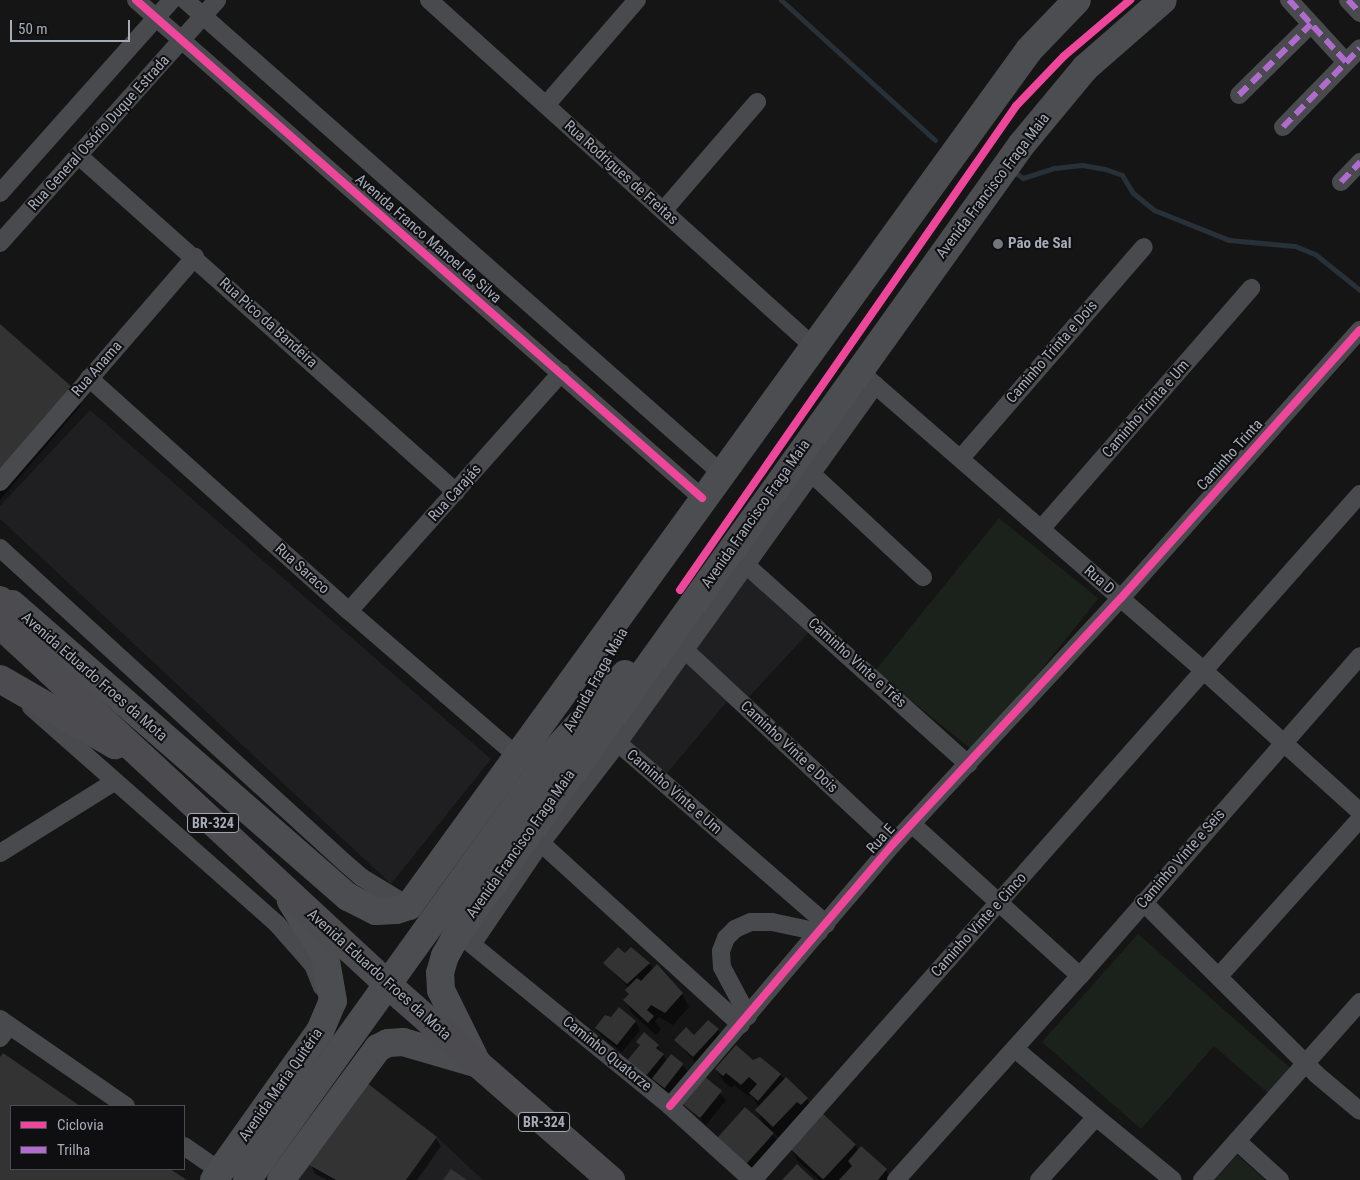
<!DOCTYPE html>
<meta charset="utf-8">
<style>
body{margin:0}
#map{position:relative;width:1360px;height:1180px;overflow:hidden;background:#151515;font-family:"Roboto Condensed",sans-serif}
div>[style]{position:absolute}
[style*='--x']{left:calc(var(--x)*1px);top:calc(var(--y)*1px);width:calc(var(--w)*1px);rotate:calc(var(--a)*1deg)}
.built>*{inset:0;background:#1f1f21}
.green>*{inset:0;background:#1b221c;transform-origin:0 0}
.shadow>*{inset:0;background:#0007}
.stream>*{height:5px;margin:-2.5px;padding:0 2.5px;transform-origin:2.5px;border-radius:2.5px;background:#283038}
.building>*{inset:0;background:#333334;transform-origin:0 0}
.street>*{height:18px;margin:-9px;padding:0 9px;transform-origin:9px;border-radius:9px;background:#494a4e}
.primary>*{height:28px;margin:-14px;padding:0 14px;transform-origin:14px;border-radius:14px;background:#4b4d50}
.highway>*{height:28px;margin:-14px;padding:0 14px;transform-origin:14px;border-radius:14px;background:#4c4c50}
.primary-bridge>*{height:28px;margin:-14px;padding:0 14px;transform-origin:14px;border-radius:14px;background:#4b4d50}
.quiet>*{height:6px;margin-top:-3px;transform-origin:0;background:repeating-linear-gradient(90deg,#b06ccc 0 12px,transparent 0 18px)}
.cycleway>*{height:8px;margin:-4px;padding:0 4px;transform-origin:4px;border-radius:4px;background:#ed469a}
.dots>*{width:14px;height:14px;translate:-50% -50%;box-sizing:border-box;border:2px solid #0f0f11;border-radius:50%}
span{translate:-50% -50%;white-space:nowrap;text-align:center;line-height:1.15;-webkit-text-stroke:4px #0f0f11;paint-order:stroke}
.shield-label span{padding:1px 4px;background:#0f0f11;border:1px solid;border-radius:4px;-webkit-text-stroke-width:0}
.shield-label{font-size:14px;color:#a5abb7;font-weight:700}
.street-label{font-size:15px;color:#a5abb7}
.poi-label{font-size:15px;color:#a5abb7;font-weight:700}
.left{translate:0 -50%;text-align:left}
.legend{position:absolute;left:10px;top:1105px;width:175px;height:65px;box-sizing:border-box;background:#0f0f11;border:1px solid #4b4d53;margin:0;padding:6px 9px;list-style:none;font-size:15px;color:#a5abb7}
.legend li{display:flex;align-items:center;gap:10px;height:25px}
.legend b{width:25px;border:1px solid #4b4d53}
.scale{position:absolute;left:10px;top:20px;width:120px;height:22px;box-sizing:border-box;border:2px solid #a5abb7;border-top:0;padding-left:6px;font-size:15px;line-height:18px;white-space:nowrap;color:#a5abb7;-webkit-text-stroke:4px #0f0f11;paint-order:stroke}
</style>
<div id="map">
<div class="built">
<i style="clip-path:polygon(90px 410px,491px 759px,391px 884px,0 519px,0 506px)"></i>
<i style="clip-path:polygon(745px 572px,810px 631px,747px 699px,694px 648px)"></i>
<i style="clip-path:polygon(687px 659px,729px 699px,664px 777px,626px 742px)"></i>
<i style="clip-path:polygon(437px 1137px,483px 1180px,406px 1180px)"></i>
<i style="clip-path:polygon(309px 1165px,334px 1180px,299px 1180px)"></i>
</div>
<div class="green">
<i style="left:999px;top:518px;width:128px;height:197px;rotate:39deg"></i>
<i style="clip-path:polygon(1138px 934px,1290px 1068px,1268px 1093px,1214px 1046px,1141px 1129px,1042px 1042px)"></i>
<i style="clip-path:polygon(1237px 1155px,1265px 1180px,1215px 1180px)"></i>
</div>
<div class="shadow">
<i style="clip-path:polygon(0 326px,71px 388px,81px 405px,0 500px)"></i>
<i style="clip-path:polygon(631px 948px,682px 994px,689px 1007px,673px 1025px,659px 1017px,655px 1021px,661px 1030px,656px 1035px,632px 1013px,625px 1000px,630px 995px,629px 988px,605px 963px,625px 955px)"></i>
<i style="clip-path:polygon(635px 1021px,640px 1030px,622px 1052px,601px 1036px,596px 1028px)"></i>
<i style="clip-path:polygon(718px 1030px,722px 1039px,698px 1065px,675px 1040px)"></i>
<i style="clip-path:polygon(638px 1042px,658px 1046px,667px 1062px,683px 1065px,688px 1073px,670px 1097px,654px 1080px,650px 1085px,632px 1070px,640px 1046px)"></i>
<i style="clip-path:polygon(3px 1055px,78px 1106px,11px 1106px,11px 1169px,168px 1169px,184px 1180px,0 1180px,0 1059px)"></i>
<i style="clip-path:polygon(753px 1061px,780px 1075px,807px 1099px,814px 1111px,781px 1139px,772px 1132px,781px 1147px,753px 1177px,717px 1138px,765px 1126px,756px 1110px,759px 1107px,751px 1095px,749px 1097px,734px 1085px,731px 1088px,724px 1082px,716px 1069px)"></i>
<i style="clip-path:polygon(705px 1079px,726px 1100px,706px 1125px,685px 1104px)"></i>
<i style="clip-path:polygon(436px 1138px,441px 1146px,417px 1180px,327px 1180px,315px 1174px,311px 1165px)"></i>
<i style="clip-path:polygon(855px 1145px,858px 1151px,861px 1148px,886px 1170px,892px 1180px,819px 1180px,797px 1160px,790px 1147px)"></i>
</div>
<div class="stream">
<i style="--x:781;--y:0;--w:208;--a:42.3"></i>
<i style="--x:1014;--y:172;--w:11;--a:34"></i>
<i style="--x:1023;--y:178;--w:33;--a:-18"></i>
<i style="--x:1054;--y:168;--w:28;--a:-6"></i>
<i style="--x:1082;--y:165;--w:23;--a:10"></i>
<i style="--x:1105;--y:169;--w:18;--a:19"></i>
<i style="--x:1122;--y:175;--w:21;--a:59"></i>
<i style="--x:1133;--y:193;--w:27;--a:39"></i>
<i style="--x:1154;--y:210;--w:81;--a:21.8"></i>
<i style="--x:1229;--y:240;--w:66;--a:5.2"></i>
<i style="--x:1295;--y:246;--w:22;--a:22"></i>
<i style="--x:1315;--y:254;--w:58;--a:38.7"></i>
</div>
<div class="building">
<i style="clip-path:polygon(0 324px,72px 387px,0 471px)"></i>
<i style="clip-path:polygon(618px 947px,625px 953px,631px 947px,650px 963px,627px 984px,603px 963px)"></i>
<i style="clip-path:polygon(657px 964px,683px 993px,665px 1013px,651px 1005px,647px 1010px,654px 1016px,648px 1023px,623px 1000px,629px 994px,625px 990px,637px 978px,641px 981px)"></i>
<i style="clip-path:polygon(619px 1007px,636px 1021px,617px 1045px,595px 1028px,605px 1015px,611px 1017px)"></i>
<i style="clip-path:polygon(708px 1020px,719px 1029px,693px 1057px,674px 1040px,686px 1027px,694px 1035px)"></i>
<i style="clip-path:polygon(644px 1032px,659px 1045px,656px 1048px,664px 1054px,645px 1077px,626px 1062px,640px 1045px,636px 1042px)"></i>
<i style="clip-path:polygon(736px 1045px,753px 1060px,760px 1057px,781px 1074px,758px 1101px,749px 1093px,757px 1084px,749px 1077px,741px 1085px,726px 1073px,723px 1076px,715px 1069px)"></i>
<i style="clip-path:polygon(3px 1053px,80px 1106px,11px 1106px,11px 1169px,170px 1169px,187px 1180px,0 1180px,0 1057px)"></i>
<i style="left:671px;top:1054px;width:16px;height:31px;rotate:38deg"></i>
<i style="left:705px;top:1077px;width:22px;height:35px;rotate:39deg"></i>
<i style="clip-path:polygon(786px 1077px,808px 1098px,801px 1105px,797px 1102px,773px 1127px,755px 1110px)"></i>
<i style="clip-path:polygon(367px 1083px,437px 1137px,406px 1180px,336px 1180px,309px 1165px)"></i>
<i style="left:745px;top:1107px;width:39px;height:42px;rotate:42deg"></i>
<i style="left:820px;top:1111px;width:49px;height:48px;rotate:43deg"></i>
<i style="clip-path:polygon(861px 1146px,887px 1169px,878px 1180px,839px 1180px,852px 1166px,848px 1161px)"></i>
<i style="clip-path:polygon(797px 1164px,814px 1180px,782px 1180px)"></i>
<i style="clip-path:polygon(451px 1169px,467px 1180px,443px 1180px)"></i>
</div>
<div class="street">
<i style="--x:136;--y:0;--w:754;--a:41.34"></i>
<i style="--x:185;--y:0;--w:713;--a:41.42"></i>
<i style="--x:429;--y:0;--w:517;--a:42.02"></i>
<i style="--x:1289;--y:0;--w:84;--a:47.4"></i>
<i style="--x:1348;--y:0;--w:18;--a:47"></i>
<i style="--x:1239;--y:95;--w:101;--a:-44.6"></i>
<i style="--x:546;--y:105;--w:139;--a:-49.1"></i>
<i style="--x:1283;--y:127;--w:110;--a:-45.7"></i>
<i style="--x:79;--y:156;--w:505;--a:41.71"></i>
<i style="--x:1341;--y:182;--w:28;--a:-46"></i>
<i style="--x:0;--y:193;--w:259;--a:-48.3"></i>
<i style="--x:663;--y:211;--w:144;--a:-49.2"></i>
<i style="--x:0;--y:243;--w:326;--a:-48.2"></i>
<i style="--x:858;--y:370;--w:457;--a:41"></i>
<i style="--x:1203;--y:670;--w:212;--a:42.1"></i>
<i style="--x:89;--y:378;--w:349;--a:41.9"></i>
<i style="--x:349;--y:611;--w:223;--a:40.8"></i>
<i style="--x:961;--y:458;--w:279;--a:-49.1"></i>
<i style="--x:811;--y:473;--w:153;--a:42.9"></i>
<i style="--x:0;--y:482;--w:298;--a:-49.1"></i>
<i style="--x:1041;--y:529;--w:320;--a:-48.9"></i>
<i style="--x:0;--y:548;--w:466;--a:42.4"></i>
<i style="--x:344;--y:862;--w:23;--a:41"></i>
<i style="--x:361;--y:877;--w:56;--a:31.1"></i>
<i style="--x:745;--y:564;--w:300;--a:41.9"></i>
<i style="--x:349;--y:611;--w:319;--a:-48.3"></i>
<i style="--x:686;--y:651;--w:283;--a:43"></i>
<i style="--x:31;--y:707;--w:328;--a:41.4"></i>
<i style="--x:277;--y:924;--w:55;--a:48.7"></i>
<i style="--x:313;--y:965;--w:24;--a:68"></i>
<i style="--x:618;--y:743;--w:441;--a:-54.3"></i>
<i style="--x:913;--y:825;--w:225;--a:42.1"></i>
<i style="--x:541;--y:843;--w:270;--a:42.3"></i>
<i style="--x:0;--y:853;--w:134;--a:-31.9"></i>
<i style="--x:1143;--y:902;--w:244;--a:44.8"></i>
<i style="--x:1316;--y:1074;--w:57;--a:40.1"></i>
<i style="--x:464;--y:938;--w:266;--a:39.2"></i>
<i style="--x:670;--y:1106;--w:110;--a:42.1"></i>
<i style="--x:473;--y:943;--w:121;--a:-55.8"></i>
<i style="--x:541;--y:843;--w:126;--a:-52.4"></i>
<i style="--x:618;--y:743;--w:276;--a:41"></i>
<i style="--x:1219;--y:976;--w:211;--a:-48.1"></i>
<i style="--x:748;--y:1016;--w:55;--a:-118"></i>
<i style="--x:722;--y:967;--w:16;--a:-94"></i>
<i style="--x:721;--y:951;--w:14;--a:-69"></i>
<i style="--x:726;--y:938;--w:13;--a:-45"></i>
<i style="--x:735;--y:929;--w:17;--a:-24"></i>
<i style="--x:751;--y:922;--w:21;--a:0"></i>
<i style="--x:772;--y:922;--w:48;--a:12"></i>
<i style="--x:0;--y:1019;--w:153;--a:34.6"></i>
<i style="--x:0;--y:1038;--w:15;--a:-53"></i>
<i style="--x:1015;--y:1049;--w:106;--a:40"></i>
<i style="--x:1096;--y:1117;--w:85;--a:132.1"></i>
<i style="--x:670;--y:1106;--w:344;--a:-49.6"></i>
<i style="--x:893;--y:844;--w:335;--a:-47.2"></i>
<i style="--x:1121;--y:598;--w:359;--a:-48.3"></i>
<i style="--x:1096;--y:1117;--w:99;--a:39.3"></i>
<i style="--x:1237;--y:1141;--w:58;--a:42.2"></i>
<i style="--x:184;--y:1146;--w:44;--a:34.8"></i>
<i style="--x:753;--y:1180;--w:916;--a:-48.5"></i>
<i style="--x:896;--y:1180;--w:275;--a:-48"></i>
<i style="--x:1080;--y:976;--w:425;--a:-48.8"></i>
<i style="--x:1202;--y:1180;--w:238;--a:-48.4"></i>
</div>
<div class="primary">
<i style="--x:12;--y:604;--w:446;--a:41.1"></i>
<i style="--x:348;--y:897;--w:31;--a:27"></i>
<i style="--x:376;--y:911;--w:20;--a:-3"></i>
<i style="--x:396;--y:910;--w:14;--a:-17"></i>
<i style="--x:409;--y:906;--w:1057;--a:-54.08"></i>
<i style="--x:1029;--y:50;--w:69;--a:-46.2"></i>
<i style="--x:555;--y:751;--w:104;--a:-47.7"></i>
<i style="--x:477;--y:1063;--w:81;--a:-116.3"></i>
<i style="--x:441;--y:990;--w:17;--a:-93"></i>
<i style="--x:440;--y:973;--w:18;--a:-74"></i>
<i style="--x:445;--y:956;--w:25;--a:-61"></i>
<i style="--x:457;--y:934;--w:971;--a:-54.43"></i>
<i style="--x:1022;--y:144;--w:99;--a:-50.3"></i>
<i style="--x:1085;--y:68;--w:103;--a:-41.1"></i>
<i style="--x:214;--y:1180;--w:183;--a:-54.6"></i>
<i style="--x:320;--y:1031;--w:33;--a:-67"></i>
<i style="--x:333;--y:1001;--w:47;--a:-99.9"></i>
<i style="--x:325;--y:955;--w:64;--a:-122.2"></i>
<i style="--x:281;--y:1180;--w:164;--a:-53.7"></i>
<i style="--x:378;--y:1048;--w:11;--a:-27"></i>
<i style="--x:388;--y:1043;--w:15;--a:-4"></i>
<i style="--x:403;--y:1042;--w:78;--a:16.3"></i>
</div>
<div class="highway">
<i style="--x:0;--y:600;--w:46;--a:52.9"></i>
<i style="--x:0;--y:625;--w:540;--a:42.82"></i>
<i style="--x:396;--y:992;--w:286;--a:41.2"></i>
<i style="--x:0;--y:679;--w:133;--a:29.9"></i>
</div>
<div class="primary-bridge">
<i style="--x:247;--y:1180;--w:528;--a:-54.32"></i>
</div>
<div class="quiet">
<i style="--x:1289;--y:0;--w:84;--a:47.4"></i>
<i style="--x:1348;--y:0;--w:18;--a:47"></i>
<i style="--x:1239;--y:95;--w:101;--a:-44.6"></i>
<i style="--x:1283;--y:127;--w:110;--a:-45.7"></i>
<i style="--x:1341;--y:182;--w:28;--a:-46"></i>
</div>
<div class="cycleway">
<i style="--x:136;--y:0;--w:754;--a:41.34"></i>
<i style="--x:680;--y:590;--w:589;--a:-55.23"></i>
<i style="--x:1016;--y:106;--w:69;--a:-46.2"></i>
<i style="--x:1064;--y:56;--w:87;--a:-40.3"></i>
<i style="--x:670;--y:1106;--w:344;--a:-49.6"></i>
<i style="--x:893;--y:844;--w:335;--a:-47.2"></i>
<i style="--x:1121;--y:598;--w:359;--a:-48.3"></i>
</div>
<div class="dots">
<i style="left:998px;top:244px;background:#73767e"></i>
</div>
<div class="shield-label">
<span style="left:213px;top:823px">BR-324</span>
<span style="left:544px;top:1122px">BR-324</span>
</div>
<div class="street-label">
<span style="left:99px;top:133px;rotate:-48deg">Rua General Osório Duque Estrada</span>
<span style="left:621px;top:173px;rotate:42deg">Rua Rodrigues de Freitas</span>
<span style="left:993px;top:186px;rotate:-53deg">Avenida Francisco Fraga Maia</span>
<span style="left:428px;top:239px;rotate:41deg">Avenida Franco Manoel da Silva</span>
<span style="left:268px;top:323px;rotate:42deg">Rua Pico da Bandeira</span>
<span style="left:1052px;top:352px;rotate:-49deg">Caminho Trinta e Dois</span>
<span style="left:97px;top:369px;rotate:-49deg">Rua Anama</span>
<span style="left:1146px;top:409px;rotate:-49deg">Caminho Trinta e Um</span>
<span style="left:1230px;top:455px;rotate:-48deg">Caminho Trinta</span>
<span style="left:455px;top:493px;rotate:-48deg">Rua Carajás</span>
<span style="left:756px;top:514px;rotate:-55deg">Avenida Francisco Fraga Maia</span>
<span style="left:302px;top:569px;rotate:42deg">Rua Saraco</span>
<span style="left:1099px;top:580px;rotate:41deg">Rua D</span>
<span style="left:857px;top:663px;rotate:42deg">Caminho Vinte e Três</span>
<span style="left:94px;top:677px;rotate:41deg">Avenida Eduardo Froes da Mota</span>
<span style="left:596px;top:680px;rotate:-61deg">Avenida Fraga Maia</span>
<span style="left:789px;top:747px;rotate:43deg">Caminho Vinte e Dois</span>
<span style="left:674px;top:792px;rotate:41deg">Caminho Vinte e Um</span>
<span style="left:881px;top:839px;rotate:-48deg">Rua E</span>
<span style="left:521px;top:844px;rotate:-55deg">Avenida Francisco Fraga Maia</span>
<span style="left:1181px;top:859px;rotate:-49deg">Caminho Vinte e Seis</span>
<span style="left:979px;top:925px;rotate:-48deg">Caminho Vinte e Cinco</span>
<span style="left:379px;top:975px;rotate:42deg">Avenida Eduardo Froes da Mota</span>
<span style="left:607px;top:1054px;rotate:39deg">Caminho Quatorze</span>
<span style="left:281px;top:1085px;rotate:-55deg">Avenida Maria Quitéria</span>
</div>
<div class="poi-label">
<span class="left" style="left:1008px;top:244px">Pão de Sal</span>
</div>
<ul class="legend">
<li><b style="height:6px;background:#ed469a"></b>Ciclovia</li>
<li><b style="height:6px;background:#b06ccc"></b>Trilha</li>
</ul>
<div class="scale">50 m</div>
</div>
